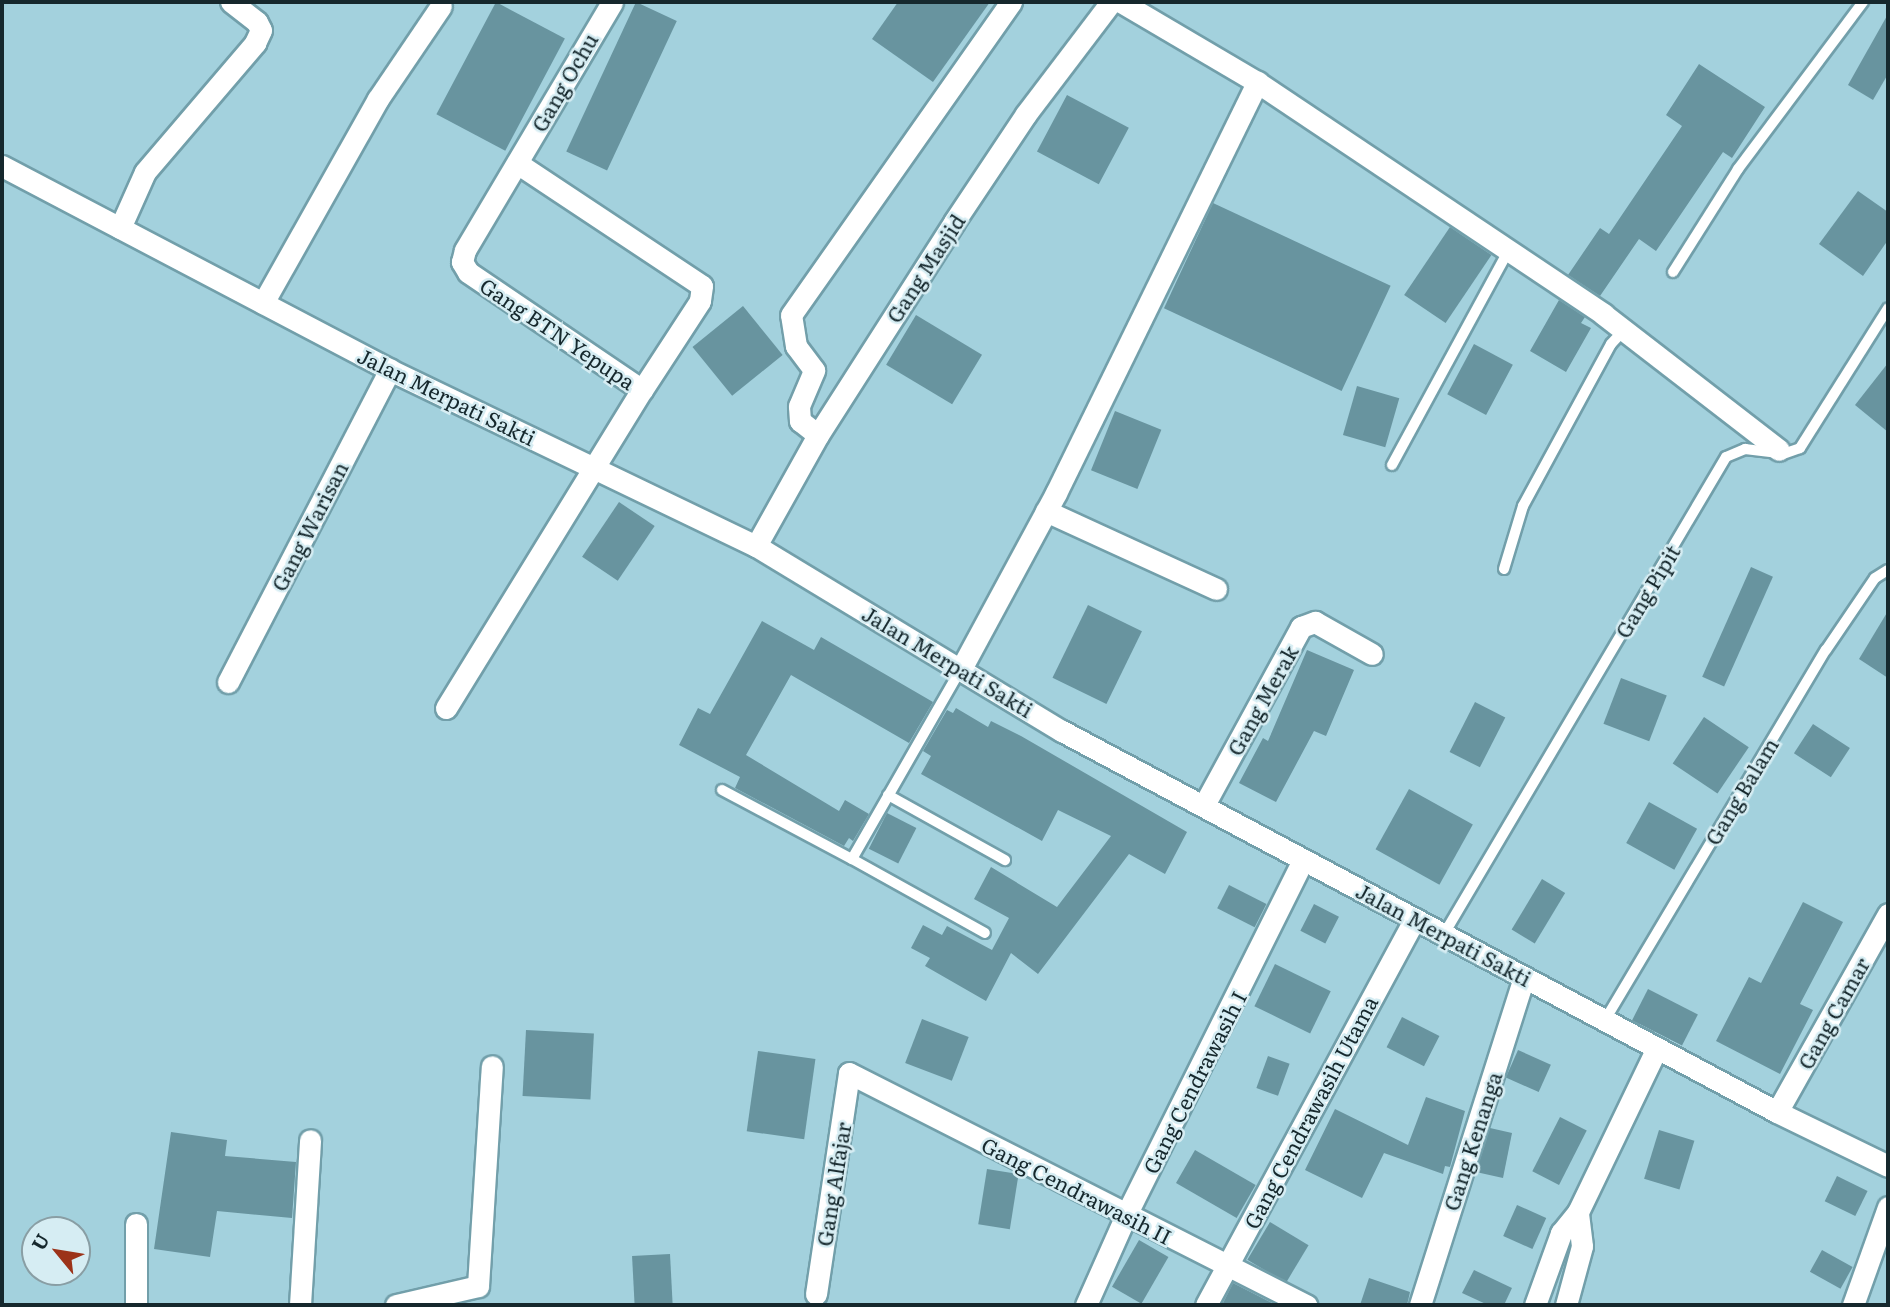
<!DOCTYPE html>
<style>
body{margin:0}
#map{position:relative;width:1890px;height:1307px;overflow:hidden;background:#a3d1dd;font-family:Literata,serif}
div>[style]{position:absolute}
[style*='--x']{left:calc(var(--x)*1px);top:calc(var(--y)*1px);width:calc(var(--w)*1px);rotate:calc(var(--a)*1deg)}
.building>*{inset:0;background:#68949f;transform-origin:0 0}
.roads{filter:drop-shadow(2px 0 #729faa) drop-shadow(-2px 0 #729faa) drop-shadow(0 2px #729faa) drop-shadow(0 -2px #729faa)}
.lane>*{height:10px;margin:-5px;padding:0 5px;transform-origin:5px;border-radius:5px;background:#fff}
.street>*{height:21px;margin:-10.5px;padding:0 10.5px;transform-origin:10.5px;border-radius:10.5px;background:#fff}
span{translate:-50% -50%;white-space:nowrap;text-align:center;line-height:1.15;-webkit-text-stroke:5px #d6edf3;paint-order:stroke}
.street-label{font-size:21px;color:#16282d}
.frame{position:absolute;inset:0;border:4px solid #16282d;pointer-events:none}
.north{position:absolute;left:21px;top:1216px;width:70px;height:70px;box-sizing:border-box;background:#d6edf3;border:2px solid #899ea4;border-radius:50%;rotate:300deg;font-size:19px;font-weight:700;line-height:28px;text-align:center;color:#16282d}
.north::after{content:'';display:block;margin:auto;width:24px;height:32px;background:#9c3319;clip-path:polygon(50% 0,100% 100%,50% 72%,0 100%)}
</style>
<div id="map">
<div class="building">
<i style="left:496px;top:2px;width:78px;height:127px;rotate:28deg"></i>
<i style="left:636px;top:2px;width:45px;height:165px;rotate:25deg"></i>
<i style="clip-path:polygon(898px 2px,990px 2px,933px 82px,872px 39px)"></i>
<i style="clip-path:polygon(1888px 14px,1888px 74px,1873px 100px,1848px 85px)"></i>
<i style="clip-path:polygon(1699px 64px,1765px 107px,1732px 158px,1723px 152px,1656px 251px,1639px 239px,1600px 296px,1568px 275px,1600px 228px,1609px 234px,1682px 126px,1666px 115px)"></i>
<i style="left:1067px;top:95px;width:70px;height:64px;rotate:28deg"></i>
<i style="clip-path:polygon(1858px 191px,1888px 212px,1888px 240px,1863px 276px,1819px 244px)"></i>
<i style="left:1213px;top:203px;width:196px;height:116px;rotate:25deg"></i>
<i style="left:1450px;top:227px;width:50px;height:82px;rotate:34deg"></i>
<i style="clip-path:polygon(1559px 300px,1585px 317px,1581px 323px,1591px 328px,1566px 372px,1530px 351px)"></i>
<i style="left:743px;top:306px;width:63px;height:65px;rotate:51deg"></i>
<i style="left:916px;top:315px;width:77px;height:58px;rotate:31deg"></i>
<i style="left:1474px;top:344px;width:44px;height:57px;rotate:28deg"></i>
<i style="clip-path:polygon(1888px 363px,1888px 432px,1855px 405px)"></i>
<i style="left:1357px;top:386px;width:44px;height:51px;rotate:16deg"></i>
<i style="left:1115px;top:411px;width:50px;height:64px;rotate:22deg"></i>
<i style="left:619px;top:502px;width:43px;height:66px;rotate:34deg"></i>
<i style="left:1751px;top:567px;width:24px;height:120px;rotate:24deg"></i>
<i style="left:1088px;top:605px;width:60px;height:81px;rotate:26deg"></i>
<i style="clip-path:polygon(1888px 611px,1888px 678px,1859px 659px)"></i>
<i style="clip-path:polygon(762px 621px,814px 650px,821px 637px,933px 702px,909px 743px,791px 675px,746px 755px,839px 811px,845px 800px,869px 814px,853px 841px,849px 838px,844px 846px,735px 788px,740px 777px,679px 745px,698px 708px,710px 714px)"></i>
<i style="clip-path:polygon(1307px 650px,1354px 670px,1326px 736px,1314px 731px,1276px 802px,1239px 783px,1263px 738px,1268px 741px)"></i>
<i style="left:1621px;top:678px;width:49px;height:49px;rotate:21deg"></i>
<i style="left:1475px;top:702px;width:34px;height:56px;rotate:27deg"></i>
<i style="clip-path:polygon(956px 708px,988px 727px,991px 721px,1021px 736px,1187px 832px,1165px 874px,1129px 854px,1038px 974px,1011px 953px,986px 1001px,925px 966px,930px 958px,911px 948px,923px 925px,942px 935px,947px 926px,992px 950px,1009px 918px,974px 899px,991px 867px,1057px 907px,1111px 836px,1058px 810px,1042px 841px,921px 774px,931px 756px,923px 751px,947px 710px,953px 713px)"></i>
<i style="left:1704px;top:717px;width:54px;height:56px;rotate:34deg"></i>
<i style="left:1813px;top:724px;width:44px;height:35px;rotate:33deg"></i>
<i style="left:1409px;top:789px;width:73px;height:69px;rotate:29deg"></i>
<i style="left:1649px;top:802px;width:55px;height:47px;rotate:29deg"></i>
<i style="left:887px;top:813px;width:33px;height:40px;rotate:27deg"></i>
<i style="left:1542px;top:879px;width:27px;height:59px;rotate:31deg"></i>
<i style="left:1229px;top:885px;width:42px;height:26px;rotate:27deg"></i>
<i style="clip-path:polygon(1803px 902px,1843px 922px,1800px 1004px,1813px 1010px,1780px 1074px,1716px 1041px,1749px 977px,1761px 983px)"></i>
<i style="left:1314px;top:904px;width:28px;height:30px;rotate:27deg"></i>
<i style="left:1275px;top:964px;width:62px;height:47px;rotate:26deg"></i>
<i style="left:1648px;top:989px;width:56px;height:35px;rotate:27deg"></i>
<i style="left:1402px;top:1017px;width:42px;height:34px;rotate:27deg"></i>
<i style="left:922px;top:1019px;width:50px;height:47px;rotate:21deg"></i>
<i style="left:526px;top:1030px;width:68px;height:66px;rotate:3deg"></i>
<i style="left:1518px;top:1050px;width:36px;height:30px;rotate:24deg"></i>
<i style="left:758px;top:1051px;width:58px;height:81px;rotate:8deg"></i>
<i style="left:1268px;top:1056px;width:23px;height:34px;rotate:20deg"></i>
<i style="clip-path:polygon(1426px 1097px,1465px 1111px,1450px 1167px,1445px 1166px,1443px 1174px,1384px 1153px,1362px 1198px,1305px 1170px,1335px 1109px,1408px 1145px)"></i>
<i style="left:1560px;top:1117px;width:30px;height:61px;rotate:27deg"></i>
<i style="clip-path:polygon(1490px 1128px,1512px 1133px,1503px 1178px,1476px 1172px)"></i>
<i style="left:1659px;top:1130px;width:37px;height:51px;rotate:17deg"></i>
<i style="clip-path:polygon(171px 1132px,227px 1140px,225px 1156px,296px 1162px,292px 1218px,217px 1211px,210px 1257px,154px 1249px)"></i>
<i style="left:1195px;top:1150px;width:70px;height:38px;rotate:30deg"></i>
<i style="left:987px;top:1169px;width:32px;height:56px;rotate:9deg"></i>
<i style="left:1837px;top:1176px;width:34px;height:28px;rotate:26deg"></i>
<i style="left:1517px;top:1205px;width:32px;height:34px;rotate:24deg"></i>
<i style="left:1270px;top:1222px;width:45px;height:44px;rotate:31deg"></i>
<i style="left:1139px;top:1240px;width:34px;height:54px;rotate:30deg"></i>
<i style="left:1822px;top:1250px;width:35px;height:25px;rotate:29deg"></i>
<i style="left:670px;top:1254px;width:51px;height:38px;rotate:87deg"></i>
<i style="clip-path:polygon(1474px 1270px,1512px 1288px,1504px 1305px,1488px 1305px,1462px 1293px)"></i>
<i style="clip-path:polygon(1369px 1278px,1410px 1292px,1407px 1305px,1360px 1305px)"></i>
<i style="clip-path:polygon(1233px 1283px,1276px 1305px,1222px 1305px)"></i>
</div>
<div class="roads">
<div class="lane">
<i style="--x:1673;--y:272;--w:122;--a:-57.7"></i>
<i style="--x:1738;--y:169;--w:209;--a:-53.2"></i>
<i style="--x:1392;--y:465;--w:243;--a:-61.5"></i>
<i style="--x:1504;--y:569;--w:66;--a:-73.2"></i>
<i style="--x:1523;--y:506;--w:184;--a:-61.5"></i>
<i style="--x:1611;--y:344;--w:18;--a:-47"></i>
<i style="--x:722;--y:790;--w:147;--a:28"></i>
<i style="--x:852;--y:859;--w:221;--a:-60.2"></i>
<i style="--x:888;--y:795;--w:134;--a:29.1"></i>
<i style="--x:852;--y:859;--w:152;--a:29.1"></i>
<i style="--x:1444;--y:934;--w:554;--a:-59.41"></i>
<i style="--x:1726;--y:457;--w:21;--a:-23"></i>
<i style="--x:1745;--y:449;--w:38;--a:7"></i>
<i style="--x:1783;--y:454;--w:18;--a:-19"></i>
<i style="--x:1800;--y:448;--w:165;--a:-57.8"></i>
<i style="--x:1605;--y:1020;--w:431;--a:-59.2"></i>
<i style="--x:1826;--y:650;--w:87;--a:-55.8"></i>
<i style="--x:1875;--y:578;--w:15;--a:-32"></i>
</div>
<div class="street">
<i style="--x:1121;--y:2;--w:158;--a:30.5"></i>
<i style="--x:1257;--y:82;--w:417;--a:33.8"></i>
<i style="--x:1603;--y:314;--w:222;--a:37.7"></i>
<i style="--x:517;--y:163;--w:222;--a:33.6"></i>
<i style="--x:702;--y:286;--w:15;--a:98"></i>
<i style="--x:700;--y:301;--w:106;--a:123.1"></i>
<i style="--x:2;--y:166;--w:438;--a:27.7"></i>
<i style="--x:390;--y:370;--w:406;--a:25.7"></i>
<i style="--x:756;--y:546;--w:358;--a:31.2"></i>
<i style="--x:1062;--y:731;--w:810;--a:28.05"></i>
<i style="--x:1777;--y:1112;--w:123;--a:25.9"></i>
<i style="--x:120;--y:228;--w:61;--a:-65.9"></i>
<i style="--x:145;--y:172;--w:170;--a:-49.5"></i>
<i style="--x:255;--y:43;--w:14;--a:-65"></i>
<i style="--x:261;--y:30;--w:9;--a:-117"></i>
<i style="--x:257;--y:22;--w:33;--a:-142"></i>
<i style="--x:263;--y:303;--w:234;--a:-60.6"></i>
<i style="--x:378;--y:99;--w:112;--a:-55.9"></i>
<i style="--x:818;--y:435;--w:23;--a:-142"></i>
<i style="--x:800;--y:421;--w:15;--a:-94"></i>
<i style="--x:799;--y:406;--w:39;--a:-67"></i>
<i style="--x:814;--y:370;--w:30;--a:-127"></i>
<i style="--x:796;--y:346;--w:31;--a:-99"></i>
<i style="--x:791;--y:315;--w:383;--a:-54.9"></i>
<i style="--x:1046;--y:511;--w:187;--a:24.6"></i>
<i style="--x:756;--y:546;--w:127;--a:-60.8"></i>
<i style="--x:818;--y:435;--w:253;--a:-57.4"></i>
<i style="--x:954;--y:222;--w:130;--a:-56.3"></i>
<i style="--x:1026;--y:114;--w:141;--a:-52.8"></i>
<i style="--x:962;--y:667;--w:198;--a:-61.6"></i>
<i style="--x:1056;--y:493;--w:458;--a:-63.9"></i>
<i style="--x:228;--y:682;--w:352;--a:-62.6"></i>
<i style="--x:446;--y:708;--w:374;--a:-58.4"></i>
<i style="--x:642;--y:390;--w:210;--a:-145.9"></i>
<i style="--x:468;--y:272;--w:12;--a:-121"></i>
<i style="--x:462;--y:262;--w:12;--a:-76"></i>
<i style="--x:465;--y:250;--w:288;--a:-59.3"></i>
<i style="--x:1204;--y:805;--w:203;--a:-61.4"></i>
<i style="--x:1301;--y:627;--w:15;--a:-20"></i>
<i style="--x:1315;--y:622;--w:65;--a:29.3"></i>
<i style="--x:1777;--y:1112;--w:227;--a:-60.7"></i>
<i style="--x:136;--y:1224;--w:81;--a:90"></i>
<i style="--x:816;--y:1294;--w:223;--a:-81.5"></i>
<i style="--x:849;--y:1073;--w:513;--a:26.92"></i>
<i style="--x:300;--y:1305;--w:165;--a:-86.5"></i>
<i style="--x:396;--y:1305;--w:84;--a:-13"></i>
<i style="--x:478;--y:1286;--w:220;--a:-86.4"></i>
<i style="--x:1086;--y:1305;--w:98;--a:-66"></i>
<i style="--x:1126;--y:1215;--w:397;--a:-63.5"></i>
<i style="--x:1206;--y:1305;--w:439;--a:-61.6"></i>
<i style="--x:1420;--y:1305;--w:344;--a:-72.4"></i>
<i style="--x:1535;--y:1305;--w:77;--a:-70.1"></i>
<i style="--x:1561;--y:1233;--w:27;--a:-51"></i>
<i style="--x:1578;--y:1212;--w:182;--a:-64.3"></i>
<i style="--x:1566;--y:1305;--w:61;--a:-74.8"></i>
<i style="--x:1582;--y:1246;--w:34;--a:-97"></i>
<i style="--x:1853;--y:1305;--w:104;--a:-70.3"></i>
</div>
</div>
<div class="street-label">
<span style="left:564px;top:82px;rotate:-60deg">Gang Ochu</span>
<span style="left:925px;top:268px;rotate:-57deg">Gang Masjid</span>
<span style="left:558px;top:333px;rotate:34deg">Gang BTN Yepupa</span>
<span style="left:447px;top:396px;rotate:26deg">Jalan Merpati Sakti</span>
<span style="left:309px;top:526px;rotate:-63deg">Gang Warisan</span>
<span style="left:1647px;top:591px;rotate:-59deg">Gang Pipit</span>
<span style="left:948px;top:661px;rotate:31deg">Jalan Merpati Sakti</span>
<span style="left:1262px;top:700px;rotate:-61deg">Gang Merak</span>
<span style="left:1741px;top:791px;rotate:-59deg">Gang Balam</span>
<span style="left:1444px;top:934px;rotate:28deg">Jalan Merpati Sakti</span>
<span style="left:1833px;top:1013px;rotate:-61deg">Gang Camar</span>
<span style="left:1194px;top:1082px;rotate:-63deg">Gang Cendrawasih I</span>
<span style="left:1310px;top:1112px;rotate:-62deg">Gang Cendrawasih Utama</span>
<span style="left:1472px;top:1141px;rotate:-72deg">Gang Kenanga</span>
<span style="left:833px;top:1184px;rotate:-81deg">Gang Alfajar</span>
<span style="left:1077px;top:1190px;rotate:27deg">Gang Cendrawasih II</span>
</div>
<div class="frame"></div>
<div class="north">U</div>
</div>
